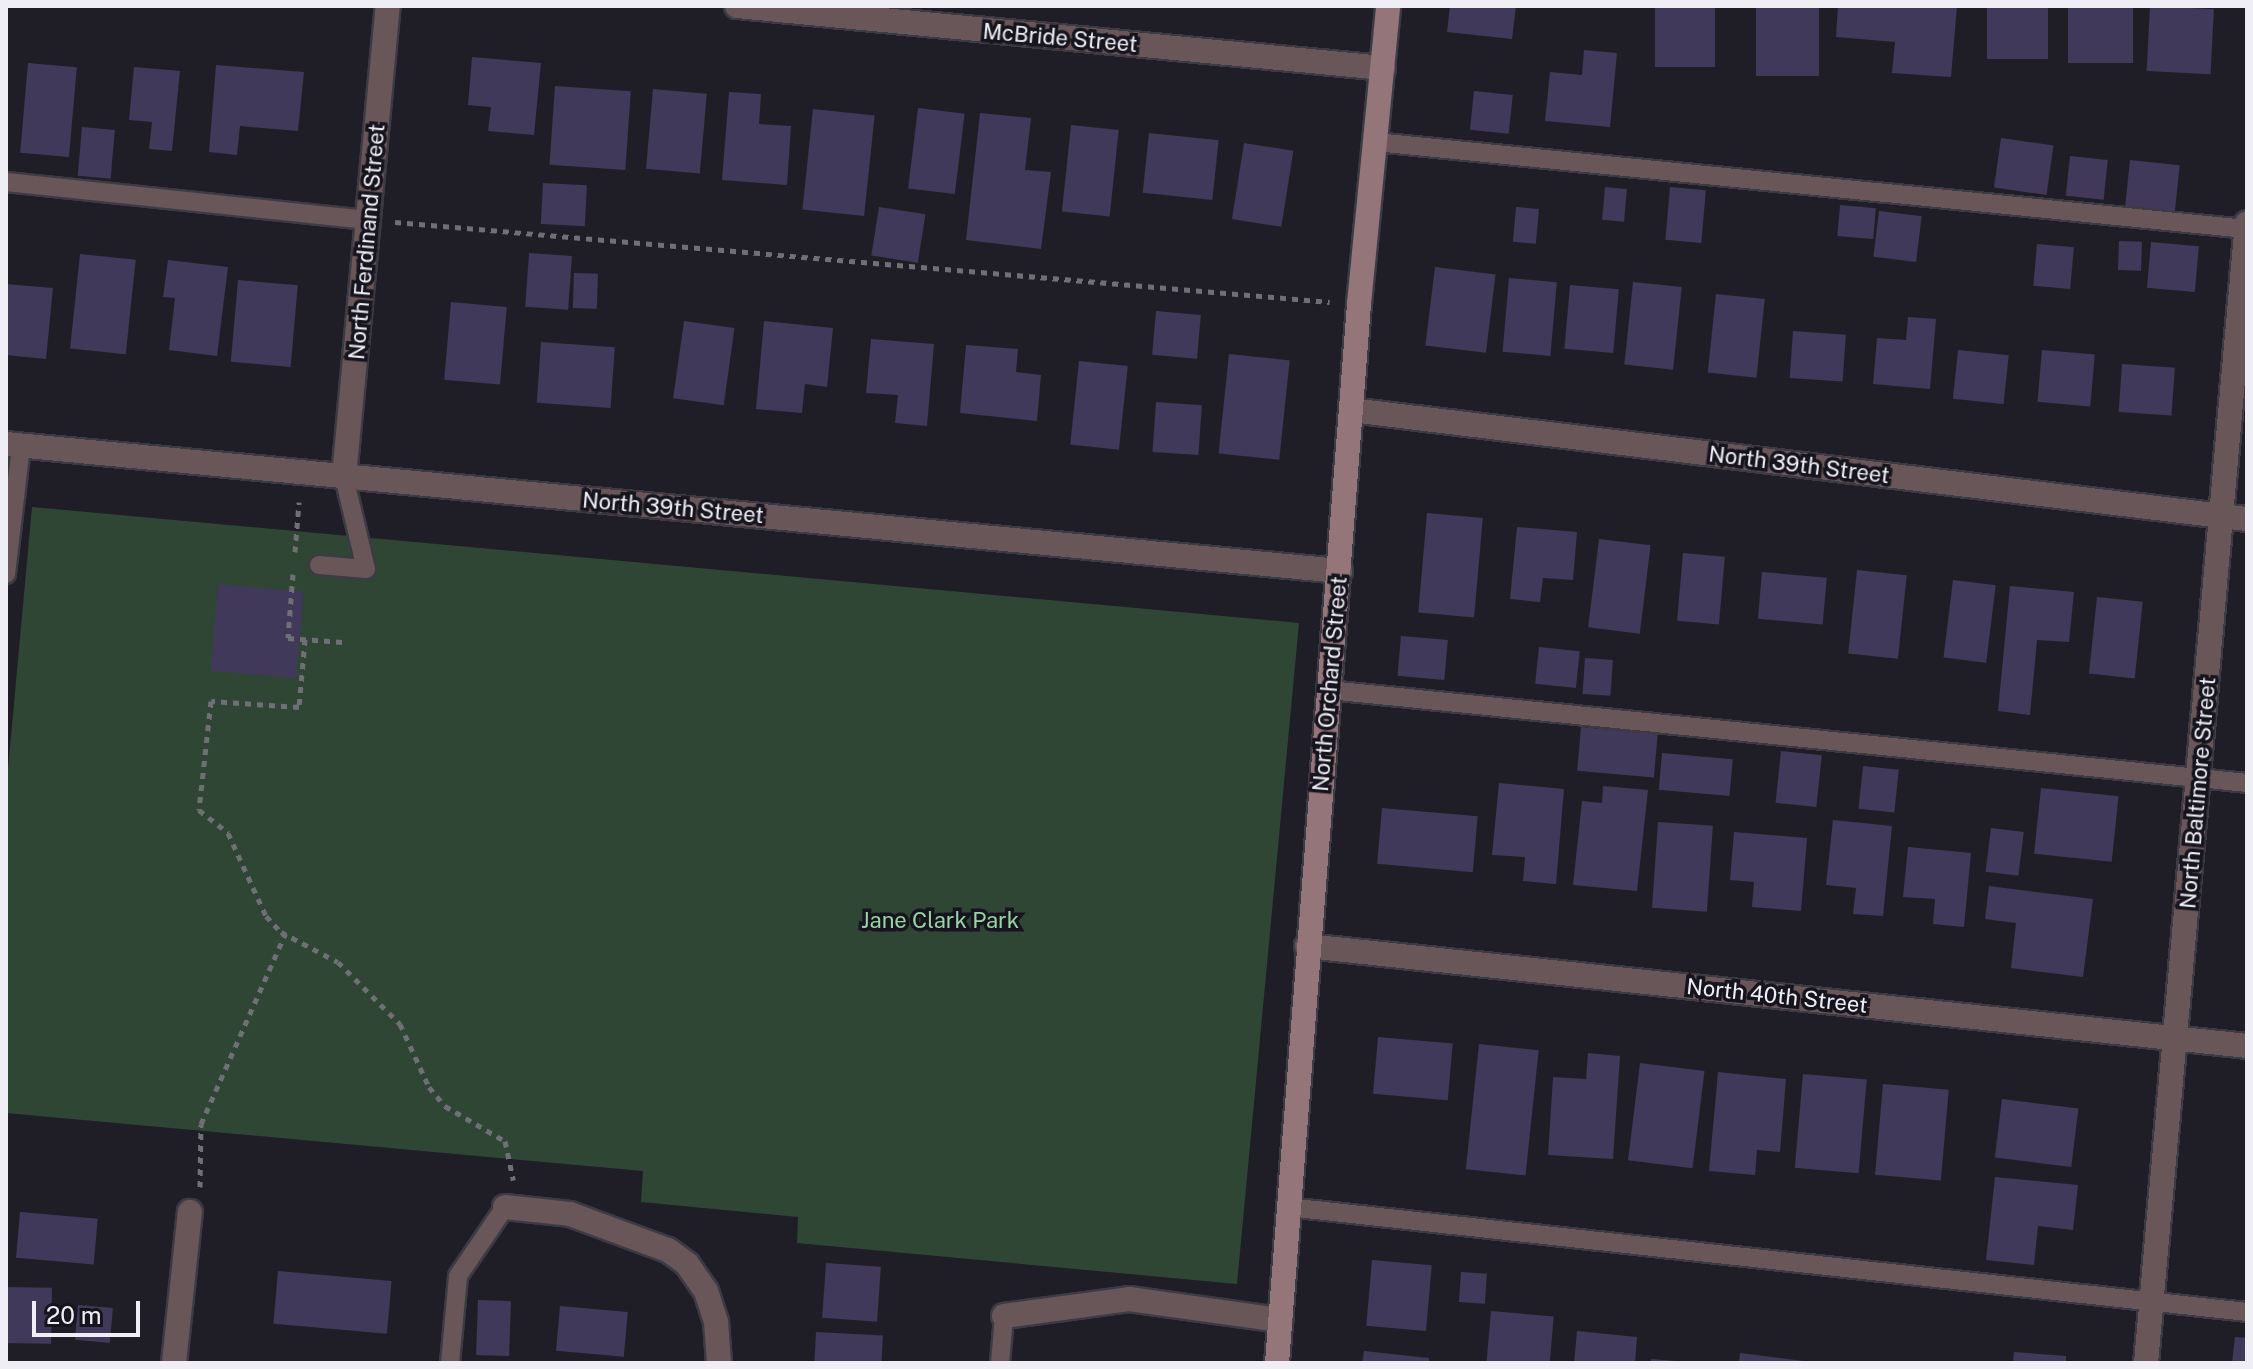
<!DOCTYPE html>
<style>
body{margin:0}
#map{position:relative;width:2253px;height:1369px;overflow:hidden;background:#1f1e27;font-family:"Public Sans",sans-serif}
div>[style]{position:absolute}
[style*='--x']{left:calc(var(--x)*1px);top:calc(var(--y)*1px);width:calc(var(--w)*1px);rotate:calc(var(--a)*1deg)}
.green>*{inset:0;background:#304635}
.building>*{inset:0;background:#40395a;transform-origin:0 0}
.path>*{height:5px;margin-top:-2.5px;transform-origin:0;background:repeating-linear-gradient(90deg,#6f6f76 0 6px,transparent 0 12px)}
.roads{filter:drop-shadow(2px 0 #3c3b44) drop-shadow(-2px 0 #3c3b44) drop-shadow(0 2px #3c3b44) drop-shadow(0 -2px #3c3b44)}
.lane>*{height:18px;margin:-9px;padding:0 9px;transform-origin:9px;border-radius:9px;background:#695659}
.street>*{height:24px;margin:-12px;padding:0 12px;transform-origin:12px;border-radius:12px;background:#695659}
.secondary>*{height:24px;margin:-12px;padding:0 12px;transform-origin:12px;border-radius:12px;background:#93757a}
span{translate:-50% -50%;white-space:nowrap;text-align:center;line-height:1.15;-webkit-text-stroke:7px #16151d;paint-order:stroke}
.street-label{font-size:22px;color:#eeeef4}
.park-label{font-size:22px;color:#99d3a6}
.frame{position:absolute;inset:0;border:8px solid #eeeef4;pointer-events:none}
.scale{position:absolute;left:32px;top:1301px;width:108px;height:36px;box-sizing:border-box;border:4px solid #eeeef4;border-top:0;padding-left:10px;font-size:24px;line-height:28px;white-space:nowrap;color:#eeeef4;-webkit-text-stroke:6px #16151d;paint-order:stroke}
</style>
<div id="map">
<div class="green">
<i style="clip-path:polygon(32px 507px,1299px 623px,1237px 1284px,797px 1243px,798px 1217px,641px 1202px,643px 1171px,6px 1113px,6px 791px)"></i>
</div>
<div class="building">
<i style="clip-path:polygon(1450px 6px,1516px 6px,1512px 39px,1447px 32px)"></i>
<i style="left:1655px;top:6px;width:60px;height:61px"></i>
<i style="left:1756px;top:6px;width:63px;height:70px"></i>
<i style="clip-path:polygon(1838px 6px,1957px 6px,1951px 77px,1892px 73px,1895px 42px,1836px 37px)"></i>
<i style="left:1987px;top:6px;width:61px;height:53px"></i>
<i style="left:2068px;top:6px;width:65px;height:57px"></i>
<i style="left:2150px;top:6px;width:64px;height:65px;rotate:3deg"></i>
<i style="clip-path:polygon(1584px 50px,1617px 53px,1610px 127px,1545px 121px,1550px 72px,1582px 75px)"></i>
<i style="clip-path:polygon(472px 57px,541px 63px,534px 135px,488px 131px,491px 107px,468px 105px)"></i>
<i style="left:28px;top:63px;width:49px;height:90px;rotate:5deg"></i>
<i style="clip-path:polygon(216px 65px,304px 72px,298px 131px,240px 126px,237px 155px,209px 152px)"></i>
<i style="clip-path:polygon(134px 67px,180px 71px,172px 151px,149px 149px,152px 122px,129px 120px)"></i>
<i style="left:555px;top:86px;width:76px;height:79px;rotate:4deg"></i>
<i style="left:653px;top:89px;width:54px;height:80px;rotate:5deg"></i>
<i style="left:1474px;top:91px;width:39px;height:39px;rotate:6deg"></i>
<i style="clip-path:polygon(729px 92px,761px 94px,759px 124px,791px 126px,787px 185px,722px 180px)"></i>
<i style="left:918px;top:108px;width:47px;height:81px;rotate:7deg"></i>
<i style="left:813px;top:109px;width:62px;height:101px;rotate:6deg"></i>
<i style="clip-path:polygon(980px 113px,1031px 118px,1025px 170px,1051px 172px,1041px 249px,966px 240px)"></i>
<i style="left:1071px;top:125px;width:48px;height:87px;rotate:6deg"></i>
<i style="left:82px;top:127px;width:33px;height:49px;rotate:5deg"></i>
<i style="left:1149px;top:133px;width:70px;height:60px;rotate:6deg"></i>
<i style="left:2001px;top:138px;width:53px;height:50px;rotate:8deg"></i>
<i style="left:1244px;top:143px;width:50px;height:77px;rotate:9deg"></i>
<i style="left:2070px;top:156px;width:38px;height:40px;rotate:6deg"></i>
<i style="left:2130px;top:160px;width:50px;height:49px;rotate:6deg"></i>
<i style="left:543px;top:183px;width:44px;height:41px;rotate:3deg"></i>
<i style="left:1605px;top:187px;width:22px;height:33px;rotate:5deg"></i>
<i style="left:1670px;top:187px;width:36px;height:53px;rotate:5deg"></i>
<i style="left:1840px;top:205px;width:36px;height:31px;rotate:5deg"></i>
<i style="left:879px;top:207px;width:47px;height:49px;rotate:9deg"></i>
<i style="left:1516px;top:207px;width:23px;height:35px;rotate:5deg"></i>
<i style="left:1879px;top:211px;width:43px;height:46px;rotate:7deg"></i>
<i style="left:2119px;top:241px;width:23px;height:29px;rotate:2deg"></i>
<i style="left:2151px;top:242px;width:48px;height:46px;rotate:5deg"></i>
<i style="left:2037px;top:244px;width:37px;height:42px;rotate:5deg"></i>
<i style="left:529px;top:253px;width:43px;height:54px;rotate:4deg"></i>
<i style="left:80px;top:254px;width:56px;height:95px;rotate:6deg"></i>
<i style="clip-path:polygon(168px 260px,228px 267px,217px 356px,169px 350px,175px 298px,163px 297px)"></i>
<i style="left:1435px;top:267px;width:61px;height:79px;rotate:7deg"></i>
<i style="left:574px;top:273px;width:24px;height:35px;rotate:2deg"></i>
<i style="left:1509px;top:278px;width:48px;height:74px;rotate:5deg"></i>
<i style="left:238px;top:280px;width:60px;height:82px;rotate:5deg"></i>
<i style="left:1633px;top:282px;width:49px;height:83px;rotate:6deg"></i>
<i style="clip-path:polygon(6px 284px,53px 288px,46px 359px,6px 355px)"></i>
<i style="left:1570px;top:285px;width:49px;height:64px;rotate:5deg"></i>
<i style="left:1716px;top:294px;width:49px;height:79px;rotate:6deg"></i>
<i style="left:451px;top:302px;width:56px;height:78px;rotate:5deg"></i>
<i style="left:1156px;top:311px;width:45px;height:44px;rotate:5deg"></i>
<i style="clip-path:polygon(1908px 317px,1936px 319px,1930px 389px,1873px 384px,1877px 338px,1906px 340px)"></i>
<i style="left:684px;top:321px;width:51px;height:78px;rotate:8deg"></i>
<i style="clip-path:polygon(764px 321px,833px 328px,827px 387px,805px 384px,802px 413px,756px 409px)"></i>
<i style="left:1793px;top:331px;width:53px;height:47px;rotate:4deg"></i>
<i style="clip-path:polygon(871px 339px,934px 344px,927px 426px,895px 423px,898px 395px,866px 393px)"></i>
<i style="left:541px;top:342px;width:74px;height:61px;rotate:4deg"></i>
<i style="clip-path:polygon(966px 345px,1018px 349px,1016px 372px,1041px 375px,1037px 421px,960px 413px)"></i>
<i style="left:1958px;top:350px;width:51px;height:49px;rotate:6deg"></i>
<i style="left:2042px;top:350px;width:53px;height:52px;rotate:5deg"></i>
<i style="left:1229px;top:354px;width:61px;height:100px;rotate:6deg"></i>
<i style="left:1079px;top:361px;width:49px;height:84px;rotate:6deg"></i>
<i style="left:2122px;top:364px;width:53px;height:48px;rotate:4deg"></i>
<i style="left:1156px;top:402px;width:46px;height:50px;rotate:4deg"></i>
<i style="left:1427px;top:513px;width:56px;height:100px;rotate:5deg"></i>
<i style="clip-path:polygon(1517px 527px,1577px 532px,1573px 580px,1543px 578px,1540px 602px,1510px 599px)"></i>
<i style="left:1599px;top:539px;width:52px;height:89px;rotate:7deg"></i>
<i style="left:1683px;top:553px;width:42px;height:68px;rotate:5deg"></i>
<i style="left:1857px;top:570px;width:50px;height:84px;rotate:6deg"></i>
<i style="left:1762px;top:572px;width:65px;height:47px;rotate:5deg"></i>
<i style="left:1953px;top:580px;width:43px;height:78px;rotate:7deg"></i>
<i style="left:218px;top:584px;width:86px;height:87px;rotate:5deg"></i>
<i style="clip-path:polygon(2010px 586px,2074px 592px,2069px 642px,2037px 640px,2030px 715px,1998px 711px)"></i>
<i style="left:2097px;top:597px;width:46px;height:77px;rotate:6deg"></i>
<i style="left:1401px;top:636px;width:47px;height:40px;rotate:5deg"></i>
<i style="left:1539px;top:647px;width:41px;height:37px;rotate:6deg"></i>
<i style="left:1585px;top:658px;width:28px;height:36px;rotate:4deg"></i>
<i style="left:1581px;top:727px;width:77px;height:44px;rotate:5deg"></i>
<i style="left:1781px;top:751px;width:41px;height:52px;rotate:6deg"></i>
<i style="left:1662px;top:753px;width:71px;height:37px;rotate:5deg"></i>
<i style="left:1863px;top:766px;width:36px;height:43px;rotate:6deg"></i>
<i style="clip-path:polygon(1499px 783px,1564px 789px,1556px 884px,1523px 881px,1525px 857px,1492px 855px)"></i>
<i style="clip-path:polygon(1603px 786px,1648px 790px,1637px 891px,1573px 885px,1582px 801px,1602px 803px)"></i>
<i style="left:2041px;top:788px;width:78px;height:66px;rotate:6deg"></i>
<i style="left:1382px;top:808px;width:96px;height:56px;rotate:5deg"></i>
<i style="clip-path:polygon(1833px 820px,1892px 826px,1883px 916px,1853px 914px,1856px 888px,1826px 885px)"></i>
<i style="left:1658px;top:822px;width:55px;height:86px;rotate:4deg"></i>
<i style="left:1991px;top:828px;width:33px;height:44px;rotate:7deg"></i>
<i style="clip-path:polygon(1734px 832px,1807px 838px,1801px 911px,1752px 907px,1754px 882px,1730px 880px)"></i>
<i style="clip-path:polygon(1908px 847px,1971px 853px,1964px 927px,1933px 924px,1935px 899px,1903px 897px)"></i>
<i style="clip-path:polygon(1989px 886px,2093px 899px,2083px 977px,2011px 968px,2016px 923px,1985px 919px)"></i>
<i style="left:1378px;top:1037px;width:75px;height:57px;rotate:5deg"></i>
<i style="left:1479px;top:1044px;width:60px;height:126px;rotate:6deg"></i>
<i style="clip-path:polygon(1588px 1053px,1620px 1056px,1613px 1159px,1548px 1155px,1553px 1077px,1586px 1079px)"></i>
<i style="left:1640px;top:1063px;width:65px;height:98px;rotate:7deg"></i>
<i style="clip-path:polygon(1718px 1072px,1786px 1079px,1780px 1152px,1757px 1150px,1755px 1175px,1709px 1171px)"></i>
<i style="left:1803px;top:1074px;width:64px;height:94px;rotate:5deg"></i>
<i style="left:1883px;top:1084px;width:66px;height:91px;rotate:5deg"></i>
<i style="left:2002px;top:1099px;width:77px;height:59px;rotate:7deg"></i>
<i style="clip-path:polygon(1995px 1177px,2078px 1185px,2073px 1230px,2038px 1226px,2034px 1265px,1986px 1260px)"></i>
<i style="left:20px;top:1212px;width:78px;height:46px;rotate:5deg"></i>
<i style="left:1372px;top:1260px;width:60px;height:66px;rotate:5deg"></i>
<i style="left:826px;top:1263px;width:55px;height:55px;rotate:4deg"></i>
<i style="left:278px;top:1271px;width:114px;height:53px;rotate:5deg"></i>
<i style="left:1461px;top:1272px;width:26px;height:30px;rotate:4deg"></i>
<i style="left:6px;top:1287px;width:46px;height:56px;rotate:1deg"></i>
<i style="left:478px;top:1300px;width:33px;height:55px;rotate:2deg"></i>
<i style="left:78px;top:1305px;width:35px;height:35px;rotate:5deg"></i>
<i style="left:560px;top:1306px;width:68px;height:45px;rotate:5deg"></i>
<i style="left:1491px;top:1311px;width:63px;height:52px;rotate:5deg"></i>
<i style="clip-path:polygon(1577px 1331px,1637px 1337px,1635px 1363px,1574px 1363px)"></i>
<i style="left:816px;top:1332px;width:67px;height:31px;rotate:3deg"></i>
<i style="clip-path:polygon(2235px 1337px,2247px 1338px,2247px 1363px,2232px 1363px)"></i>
<i style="clip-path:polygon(1364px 1351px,1429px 1358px,1429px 1363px,1362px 1363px)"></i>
<i style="clip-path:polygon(2014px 1352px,2066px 1356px,2066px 1363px,2013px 1363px)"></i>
<i style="clip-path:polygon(1740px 1353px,1804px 1361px,1804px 1363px,1739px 1363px)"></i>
<i style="clip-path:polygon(1651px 1359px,1676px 1361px,1676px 1363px,1651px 1363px)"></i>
</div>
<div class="path">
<i style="--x:395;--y:222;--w:938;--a:4.89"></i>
<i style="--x:295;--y:552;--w:50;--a:-85.4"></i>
<i style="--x:293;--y:574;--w:64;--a:94.5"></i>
<i style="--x:288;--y:638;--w:55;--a:4.2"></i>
<i style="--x:305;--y:639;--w:68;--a:95"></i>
<i style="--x:299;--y:707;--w:88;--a:-176.1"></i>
<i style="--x:211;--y:701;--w:110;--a:96.3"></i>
<i style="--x:199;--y:810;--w:37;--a:38"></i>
<i style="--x:228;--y:833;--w:91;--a:65.4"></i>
<i style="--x:266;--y:916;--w:22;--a:47"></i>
<i style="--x:281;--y:932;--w:64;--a:27.8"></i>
<i style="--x:338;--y:962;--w:88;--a:45"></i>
<i style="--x:400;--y:1024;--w:69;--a:65.3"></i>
<i style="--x:429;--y:1087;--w:25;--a:50"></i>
<i style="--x:445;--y:1106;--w:69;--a:30.3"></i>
<i style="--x:505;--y:1141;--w:40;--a:78"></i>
<i style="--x:200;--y:1187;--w:63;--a:-89.1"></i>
<i style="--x:201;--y:1124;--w:208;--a:-66.1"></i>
</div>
<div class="roads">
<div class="lane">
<i style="--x:1375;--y:142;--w:875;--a:5.7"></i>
<i style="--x:6;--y:182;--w:366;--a:6"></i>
<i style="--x:319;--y:565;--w:47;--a:4.9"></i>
<i style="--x:366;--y:569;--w:95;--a:-103.4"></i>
<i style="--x:6;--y:574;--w:129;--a:-83.3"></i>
<i style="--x:1329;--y:690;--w:923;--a:5.78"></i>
<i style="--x:1288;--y:1207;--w:965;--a:6.25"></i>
<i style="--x:450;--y:1363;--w:87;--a:-84.7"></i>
<i style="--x:458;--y:1276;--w:83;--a:-55.7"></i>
<i style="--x:1000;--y:1363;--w:47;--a:-85.1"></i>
</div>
<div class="street">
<i style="--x:737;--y:6;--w:649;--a:5.48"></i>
<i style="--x:1351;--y:410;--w:903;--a:6.94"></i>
<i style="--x:6;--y:444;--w:1340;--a:5.44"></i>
<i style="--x:344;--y:477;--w:473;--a:-84.7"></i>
<i style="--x:1307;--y:946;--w:945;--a:6.07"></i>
<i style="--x:505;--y:1207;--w:65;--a:6.1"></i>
<i style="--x:570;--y:1214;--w:104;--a:20.2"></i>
<i style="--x:668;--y:1250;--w:24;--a:36"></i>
<i style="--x:687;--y:1264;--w:33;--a:55"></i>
<i style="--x:706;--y:1291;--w:33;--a:72"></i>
<i style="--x:716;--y:1322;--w:41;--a:85.8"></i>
<i style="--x:1004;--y:1316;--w:126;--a:-7.7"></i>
<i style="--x:1129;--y:1299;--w:153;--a:7.9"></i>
<i style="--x:174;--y:1363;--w:152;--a:-84"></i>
<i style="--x:2146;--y:1363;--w:1144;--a:-84.94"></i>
</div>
<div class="secondary">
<i style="--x:1277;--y:1363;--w:1062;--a:-85.57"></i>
<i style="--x:1359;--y:304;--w:299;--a:-84.4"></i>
</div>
</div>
<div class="street-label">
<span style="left:1060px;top:38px;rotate:5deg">McBride Street</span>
<span style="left:367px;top:242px;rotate:-85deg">North Ferdinand Street</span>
<span style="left:1799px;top:465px;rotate:7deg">North 39th Street</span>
<span style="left:673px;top:508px;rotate:5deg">North 39th Street</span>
<span style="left:1330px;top:684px;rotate:-85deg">North Orchard Street</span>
<span style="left:2198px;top:793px;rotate:-85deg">North Baltimore Street</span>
<span style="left:1777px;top:996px;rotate:6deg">North 40th Street</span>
</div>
<div class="park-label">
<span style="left:940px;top:921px">Jane Clark Park</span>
</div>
<div class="frame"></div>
<div class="scale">20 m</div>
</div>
